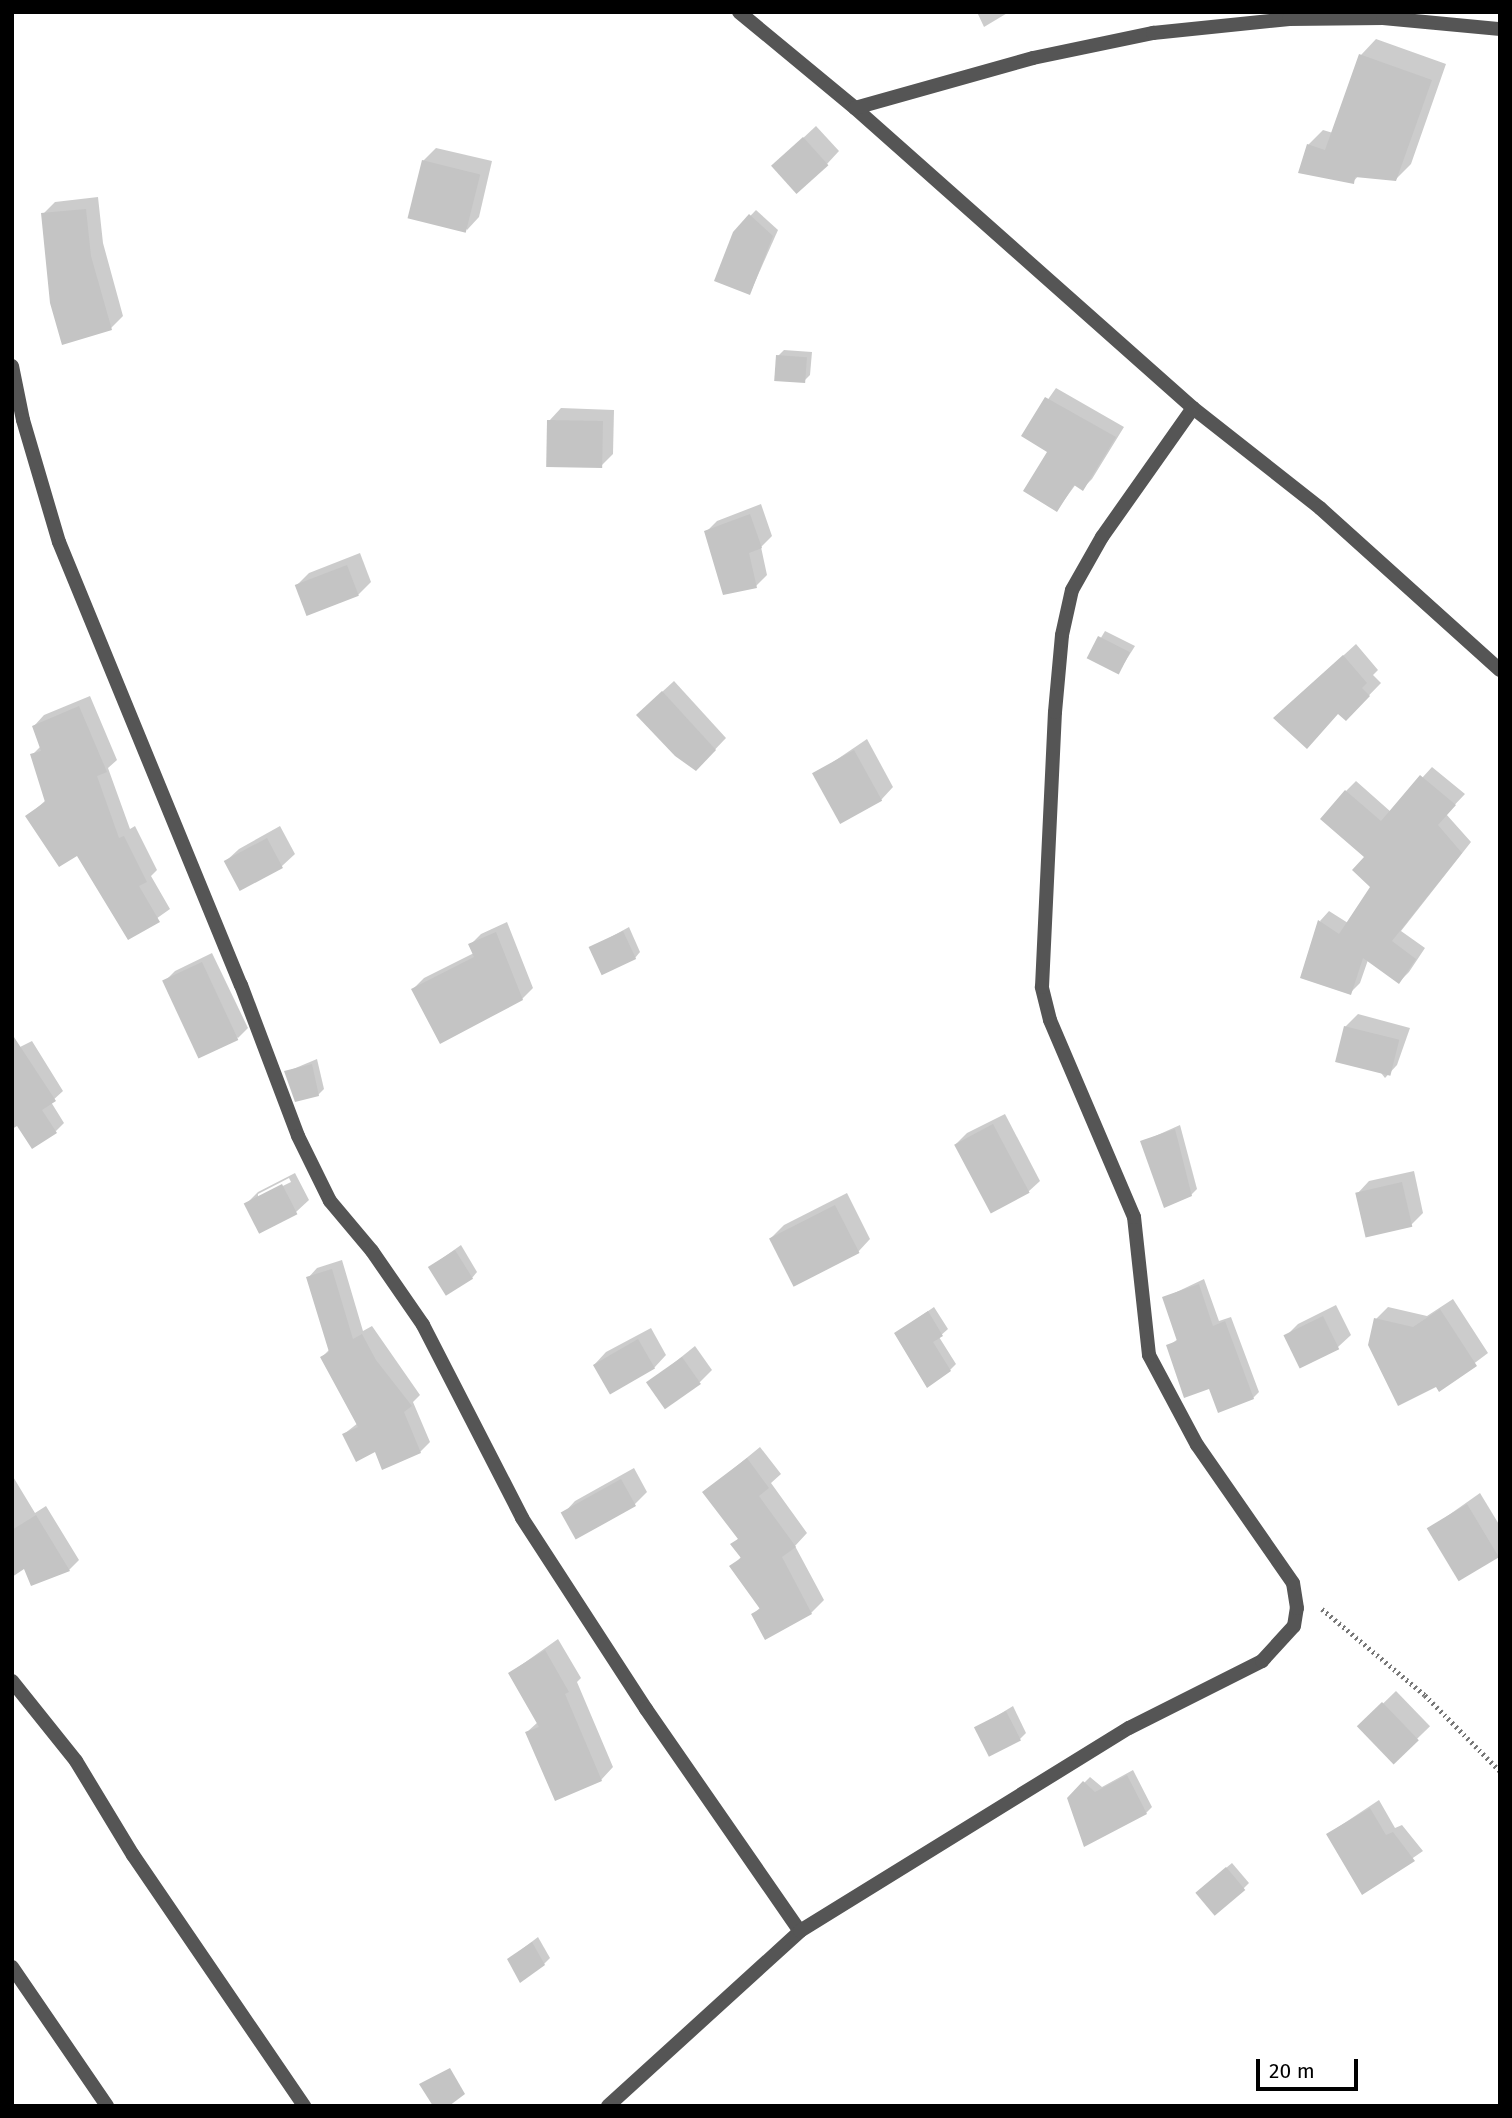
<!DOCTYPE html>
<style>
body{margin:0}
#map{position:relative;width:1512px;height:2118px;overflow:hidden;background:#fff;font-family:"Fira Sans",sans-serif}
div>[style]{position:absolute}
[style*='--x']{left:calc(var(--x)*1px);top:calc(var(--y)*1px);width:calc(var(--w)*1px);rotate:calc(var(--a)*1deg)}
.shadow>*{inset:0;background:#0003;transform-origin:0 0}
.building>*{inset:0;background:#c4c4c4;transform-origin:0 0}
.path>*{height:4.5px;margin-top:-2.25px;transform-origin:0;background:repeating-linear-gradient(90deg,#777 0 2px,transparent 0 5.5px)}
.street>*{height:14px;margin:-7px;padding:0 7px;transform-origin:7px;border-radius:7px;background:#555}
span{translate:-50% -50%;white-space:nowrap;text-align:center;line-height:1.15;-webkit-text-stroke:7px #fff;paint-order:stroke}
.frame{position:absolute;inset:0;border:14px solid #000;pointer-events:none}
.scale{position:absolute;left:1256px;top:2059px;width:102px;height:32px;box-sizing:border-box;border:4px solid #000;border-top:0;padding-left:9px;font-size:21px;line-height:24px;white-space:nowrap;color:#000;-webkit-text-stroke:5px #fff;paint-order:stroke}
</style>
<div id="map">
<div class="shadow">
<i style="clip-path:polygon(977px 12px,1009px 12px,984px 27px)"></i>
<i style="clip-path:polygon(1376px 39px,1446px 64px,1411px 164px,1396px 179px,1359px 175px,1353px 182px,1308px 145px,1323px 130px,1333px 133px,1361px 55px)"></i>
<i style="clip-path:polygon(816px 126px,839px 151px,827px 164px,786px 154px)"></i>
<i style="clip-path:polygon(436px 148px,492px 161px,479px 217px,467px 230px,423px 161px)"></i>
<i style="clip-path:polygon(98px 197px,103px 243px,123px 316px,111px 328px,43px 214px,55px 202px)"></i>
<i style="clip-path:polygon(756px 210px,778px 230px,750px 293px,734px 233px)"></i>
<i style="clip-path:polygon(784px 350px,812px 352px,810px 375px,804px 381px,778px 356px)"></i>
<i style="clip-path:polygon(1056px 388px,1124px 427px,1092px 479px,1083px 488px,1076px 484px,1057px 510px,1049px 452px,1023px 435px)"></i>
<i style="clip-path:polygon(561px 408px,614px 410px,613px 454px,601px 466px,549px 421px)"></i>
<i style="clip-path:polygon(761px 504px,772px 536px,761px 547px,767px 575px,756px 586px,706px 532px,717px 521px)"></i>
<i style="clip-path:polygon(360px 553px,371px 582px,358px 595px,297px 585px,309px 573px)"></i>
<i style="clip-path:polygon(1105px 631px,1135px 646px,1118px 673px,1089px 658px)"></i>
<i style="clip-path:polygon(1356px 644px,1378px 670px,1373px 675px,1381px 683px,1346px 719px,1339px 712px,1288px 706px)"></i>
<i style="clip-path:polygon(674px 681px,726px 738px,707px 758px,649px 704px)"></i>
<i style="clip-path:polygon(90px 696px,117px 760px,108px 768px,130px 829px,135px 826px,157px 870px,151px 876px,170px 909px,129px 938px,78px 853px,28px 816px,46px 800px,32px 755px,41px 746px,34px 726px,44px 715px)"></i>
<i style="clip-path:polygon(867px 739px,893px 787px,881px 800px,814px 775px)"></i>
<i style="clip-path:polygon(1432px 767px,1465px 794px,1446px 814px,1471px 842px,1401px 931px,1425px 948px,1409px 972px,1399px 982px,1368px 960px,1360px 983px,1350px 993px,1320px 921px,1329px 911px,1348px 923px,1373px 887px,1346px 791px,1356px 781px,1391px 812px)"></i>
<i style="clip-path:polygon(280px 826px,295px 854px,282px 866px,241px 888px,226px 861px,239px 849px)"></i>
<i style="clip-path:polygon(507px 922px,533px 988px,522px 999px,413px 989px,424px 978px,474px 953px,470px 945px,481px 934px)"></i>
<i style="clip-path:polygon(629px 927px,640px 952px,635px 958px,591px 948px)"></i>
<i style="clip-path:polygon(212px 953px,248px 1028px,238px 1038px,165px 981px,175px 971px)"></i>
<i style="clip-path:polygon(1358px 1014px,1410px 1028px,1397px 1065px,1385px 1078px,1345px 1027px)"></i>
<i style="clip-path:polygon(32px 1041px,63px 1091px,51px 1102px,64px 1123px,56px 1131px,18px 1123px,12px 1051px)"></i>
<i style="clip-path:polygon(317px 1059px,324px 1089px,318px 1095px,286px 1072px)"></i>
<i style="clip-path:polygon(1005px 1114px,1040px 1181px,1028px 1192px,956px 1144px,967px 1133px)"></i>
<i style="clip-path:polygon(1180px 1125px,1197px 1189px,1191px 1195px,1142px 1142px)"></i>
<i style="clip-path:polygon(1414px 1171px,1423px 1213px,1411px 1225px,1357px 1194px,1369px 1181px)"></i>
<i style="clip-path:polygon(evenodd,295px 1173px,309px 1200px,296px 1212px,260px 1231px,246px 1204px,258px 1192px,295px 1173px,289px 1178px,291px 1182px,258px 1198px,258px 1194px,289px 1178px)"></i>
<i style="clip-path:polygon(847px 1193px,870px 1239px,858px 1252px,771px 1238px,784px 1225px)"></i>
<i style="clip-path:polygon(461px 1245px,477px 1272px,472px 1278px,430px 1267px)"></i>
<i style="clip-path:polygon(342px 1260px,363px 1331px,372px 1326px,420px 1395px,413px 1402px,430px 1442px,420px 1452px,376px 1450px,344px 1434px,358px 1423px,322px 1357px,330px 1349px,308px 1278px,317px 1268px)"></i>
<i style="clip-path:polygon(1204px 1279px,1219px 1321px,1231px 1317px,1259px 1392px,1253px 1398px,1210px 1387px,1168px 1346px,1178px 1339px,1164px 1298px)"></i>
<i style="clip-path:polygon(1453px 1299px,1488px 1353px,1440px 1389px,1376px 1319px,1388px 1307px,1427px 1316px)"></i>
<i style="clip-path:polygon(1336px 1305px,1351px 1335px,1338px 1347px,1286px 1336px,1298px 1324px)"></i>
<i style="clip-path:polygon(934px 1307px,948px 1329px,939px 1337px,956px 1364px,950px 1370px,896px 1333px)"></i>
<i style="clip-path:polygon(651px 1328px,666px 1355px,654px 1368px,594px 1365px,606px 1352px)"></i>
<i style="clip-path:polygon(695px 1346px,712px 1370px,700px 1382px,649px 1383px)"></i>
<i style="clip-path:polygon(760px 1447px,781px 1474px,771px 1483px,807px 1533px,795px 1546px,824px 1600px,811px 1613px,753px 1614px,761px 1607px,732px 1567px,741px 1557px,732px 1545px,739px 1538px,705px 1492px)"></i>
<i style="clip-path:polygon(634px 1468px,647px 1492px,635px 1504px,563px 1514px,575px 1501px)"></i>
<i style="clip-path:polygon(12px 1475px,35px 1513px,46px 1506px,79px 1560px,69px 1570px,32px 1584px,25px 1566px,12px 1575px)"></i>
<i style="clip-path:polygon(1480px 1493px,1500px 1526px,1498px 1556px,1429px 1529px)"></i>
<i style="clip-path:polygon(558px 1639px,581px 1678px,577px 1682px,613px 1767px,601px 1780px,527px 1732px,538px 1722px,510px 1673px)"></i>
<i style="left:1396px;top:1691px;width:49px;height:51px;rotate:46deg"></i>
<i style="clip-path:polygon(1013px 1706px,1026px 1733px,1020px 1739px,977px 1728px)"></i>
<i style="clip-path:polygon(1133px 1770px,1152px 1807px,1146px 1813px,1069px 1798px,1090px 1777px,1102px 1787px)"></i>
<i style="clip-path:polygon(1379px 1800px,1395px 1828px,1402px 1825px,1423px 1851px,1362px 1893px,1328px 1834px)"></i>
<i style="clip-path:polygon(1232px 1863px,1249px 1883px,1243px 1889px,1203px 1887px)"></i>
<i style="clip-path:polygon(538px 1937px,550px 1958px,544px 1964px,509px 1959px)"></i>
</div>
<div class="building">
<i style="clip-path:polygon(1359px 54px,1432px 80px,1396px 181px,1355px 177px,1354px 184px,1298px 173px,1307px 144px,1325px 150px)"></i>
<i style="left:803px;top:137px;width:38px;height:43px;rotate:48deg"></i>
<i style="left:422px;top:160px;width:60px;height:60px;rotate:14deg"></i>
<i style="clip-path:polygon(86px 209px,91px 256px,112px 330px,62px 345px,50px 303px,41px 213px)"></i>
<i style="clip-path:polygon(749px 214px,773px 236px,750px 295px,714px 281px,733px 232px)"></i>
<i style="left:776px;top:355px;width:31px;height:26px;rotate:4deg"></i>
<i style="clip-path:polygon(1045px 397px,1116px 437px,1083px 491px,1074px 485px,1057px 512px,1023px 491px,1047px 452px,1021px 436px)"></i>
<i style="left:547px;top:420px;width:56px;height:47px;rotate:1deg"></i>
<i style="clip-path:polygon(750px 514px,762px 548px,749px 553px,757px 588px,723px 595px,704px 531px)"></i>
<i style="left:347px;top:565px;width:33px;height:56px;rotate:69deg"></i>
<i style="left:1098px;top:636px;width:36px;height:25px;rotate:27deg"></i>
<i style="clip-path:polygon(1343px 655px,1367px 683px,1362px 688px,1370px 696px,1346px 721px,1338px 714px,1307px 749px,1273px 718px)"></i>
<i style="clip-path:polygon(662px 691px,716px 750px,696px 771px,675px 756px,636px 715px)"></i>
<i style="clip-path:polygon(79px 706px,107px 772px,97px 776px,119px 838px,124px 836px,147px 882px,139px 886px,160px 922px,128px 940px,77px 856px,59px 867px,25px 816px,45px 802px,30px 754px,41px 751px,32px 726px)"></i>
<i style="left:854px;top:750px;width:58px;height:48px;rotate:61deg"></i>
<i style="clip-path:polygon(1420px 775px,1456px 805px,1438px 825px,1462px 853px,1392px 941px,1416px 959px,1399px 984px,1363px 958px,1351px 995px,1300px 978px,1318px 920px,1339px 934px,1370px 887px,1352px 870px,1364px 857px,1320px 819px,1345px 790px,1381px 821px)"></i>
<i style="left:267px;top:838px;width:34px;height:49px;rotate:62deg"></i>
<i style="left:623px;top:931px;width:31px;height:38px;rotate:65deg"></i>
<i style="clip-path:polygon(496px 932px,523px 1000px,440px 1044px,411px 989px,474px 957px,468px 944px)"></i>
<i style="left:202px;top:962px;width:86px;height:44px;rotate:65deg"></i>
<i style="left:1344px;top:1026px;width:57px;height:37px;rotate:14deg"></i>
<i style="clip-path:polygon(12px 1034px,56px 1101px,42px 1110px,57px 1133px,32px 1149px,17px 1126px,12px 1129px)"></i>
<i style="clip-path:polygon(312px 1064px,319px 1096px,295px 1102px,284px 1071px)"></i>
<i style="left:993px;top:1124px;width:78px;height:44px;rotate:62deg"></i>
<i style="clip-path:polygon(1175px 1129px,1192px 1196px,1164px 1208px,1140px 1141px)"></i>
<i style="left:1402px;top:1182px;width:46px;height:48px;rotate:77deg"></i>
<i style="left:282px;top:1184px;width:34px;height:43px;rotate:63deg"></i>
<i style="left:835px;top:1205px;width:54px;height:74px;rotate:63deg"></i>
<i style="left:455px;top:1250px;width:34px;height:32px;rotate:58deg"></i>
<i style="clip-path:polygon(332px 1269px,353px 1339px,362px 1334px,376px 1360px,412px 1406px,404px 1412px,421px 1453px,382px 1470px,375px 1452px,356px 1462px,342px 1434px,358px 1427px,320px 1357px,329px 1352px,306px 1277px)"></i>
<i style="clip-path:polygon(1199px 1284px,1213px 1326px,1225px 1321px,1254px 1399px,1218px 1413px,1209px 1389px,1184px 1398px,1166px 1345px,1177px 1341px,1162px 1297px)"></i>
<i style="clip-path:polygon(1440px 1309px,1477px 1366px,1439px 1392px,1436px 1387px,1398px 1406px,1368px 1345px,1374px 1318px,1413px 1327px)"></i>
<i style="clip-path:polygon(928px 1311px,943px 1336px,933px 1342px,951px 1371px,927px 1388px,894px 1333px)"></i>
<i style="left:1323px;top:1316px;width:37px;height:44px;rotate:64deg"></i>
<i style="left:638px;top:1339px;width:34px;height:52px;rotate:60deg"></i>
<i style="left:682px;top:1357px;width:33px;height:44px;rotate:55deg"></i>
<i style="clip-path:polygon(747px 1458px,769px 1488px,759px 1496px,796px 1547px,782px 1557px,812px 1614px,765px 1640px,751px 1614px,760px 1609px,729px 1566px,741px 1558px,730px 1544px,738px 1539px,702px 1492px)"></i>
<i style="left:621px;top:1479px;width:31px;height:69px;rotate:61deg"></i>
<i style="left:1467px;top:1504px;width:62px;height:47px;rotate:59deg"></i>
<i style="clip-path:polygon(36px 1515px,70px 1571px,31px 1586px,24px 1569px,12px 1577px,12px 1530px)"></i>
<i style="clip-path:polygon(545px 1650px,569px 1692px,565px 1694px,602px 1781px,555px 1801px,525px 1732px,539px 1727px,508px 1673px)"></i>
<i style="left:1382px;top:1702px;width:53px;height:35px;rotate:46deg"></i>
<i style="left:1006px;top:1711px;width:33px;height:36px;rotate:63deg"></i>
<i style="clip-path:polygon(1127px 1775px,1147px 1814px,1084px 1847px,1067px 1798px,1083px 1781px,1095px 1792px)"></i>
<i style="clip-path:polygon(1370px 1808px,1386px 1835px,1393px 1832px,1415px 1861px,1362px 1895px,1326px 1834px)"></i>
<i style="left:1226px;top:1867px;width:30px;height:40px;rotate:50deg"></i>
<i style="clip-path:polygon(532px 1942px,545px 1965px,520px 1983px,507px 1959px)"></i>
<i style="clip-path:polygon(450px 2068px,465px 2094px,449px 2106px,433px 2106px,419px 2084px)"></i>
</div>
<div class="path">
<i style="--x:1322;--y:1609;--w:134;--a:39.9"></i>
<i style="--x:1425;--y:1695;--w:107;--a:45.4"></i>
</div>
<div class="street">
<i style="--x:739;--y:12;--w:151;--a:39.6"></i>
<i style="--x:855;--y:108;--w:452;--a:41.6"></i>
<i style="--x:1193;--y:408;--w:162;--a:38.2"></i>
<i style="--x:1320;--y:508;--w:242;--a:42"></i>
<i style="--x:855;--y:108;--w:185;--a:-15.7"></i>
<i style="--x:1033;--y:58;--w:123;--a:-11.8"></i>
<i style="--x:1153;--y:33;--w:137;--a:-5.9"></i>
<i style="--x:1289;--y:19;--w:94;--a:-0.6"></i>
<i style="--x:1383;--y:18;--w:118;--a:5.4"></i>
<i style="--x:12;--y:366;--w:55;--a:78.5"></i>
<i style="--x:23;--y:420;--w:127;--a:73.6"></i>
<i style="--x:59;--y:542;--w:479;--a:67.7"></i>
<i style="--x:241;--y:985;--w:161;--a:69.3"></i>
<i style="--x:298;--y:1136;--w:72;--a:63.8"></i>
<i style="--x:330;--y:1201;--w:65;--a:50"></i>
<i style="--x:372;--y:1251;--w:90;--a:55.4"></i>
<i style="--x:423;--y:1325;--w:217;--a:62.8"></i>
<i style="--x:522;--y:1518;--w:228;--a:57"></i>
<i style="--x:646;--y:1709;--w:270;--a:55.3"></i>
<i style="--x:12;--y:1681;--w:102;--a:51.3"></i>
<i style="--x:76;--y:1761;--w:110;--a:58.8"></i>
<i style="--x:133;--y:1855;--w:304;--a:55.7"></i>
<i style="--x:12;--y:1967;--w:168;--a:55.6"></i>
<i style="--x:608;--y:2106;--w:260;--a:-42.3"></i>
<i style="--x:800;--y:1931;--w:387;--a:-31.7"></i>
<i style="--x:1129;--y:1728;--w:149;--a:-26.7"></i>
<i style="--x:1262;--y:1661;--w:47;--a:-47.6"></i>
<i style="--x:1294;--y:1626;--w:18;--a:-81"></i>
<i style="--x:1297;--y:1608;--w:25;--a:-99"></i>
<i style="--x:1293;--y:1583;--w:168;--a:-124.8"></i>
<i style="--x:1197;--y:1445;--w:102;--a:-118.1"></i>
<i style="--x:1149;--y:1355;--w:139;--a:-96.2"></i>
<i style="--x:1134;--y:1217;--w:214;--a:-113.1"></i>
<i style="--x:1050;--y:1020;--w:34;--a:-104"></i>
<i style="--x:1042;--y:987;--w:275;--a:-87.3"></i>
<i style="--x:1055;--y:712;--w:77;--a:-84.8"></i>
<i style="--x:1062;--y:635;--w:46;--a:-77.5"></i>
<i style="--x:1072;--y:590;--w:61;--a:-60.5"></i>
<i style="--x:1102;--y:537;--w:158;--a:-54.8"></i>
</div>
<div class="frame"></div>
<div class="scale">20 m</div>
</div>
